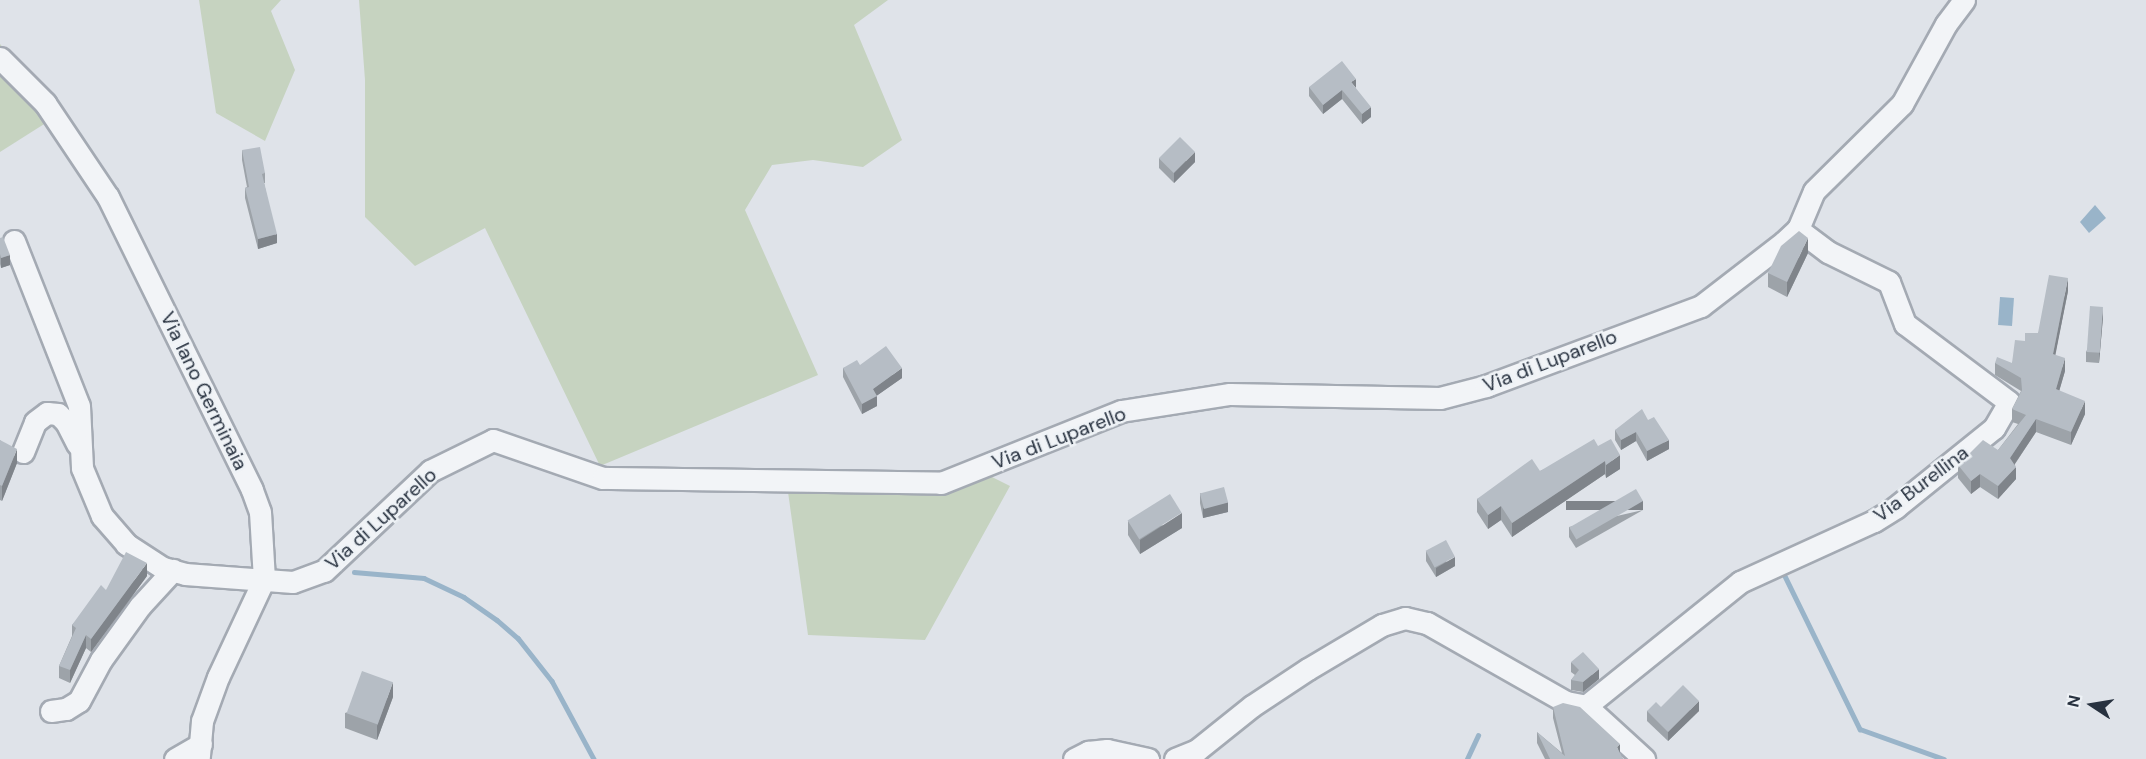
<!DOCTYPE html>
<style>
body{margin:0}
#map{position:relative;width:2146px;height:759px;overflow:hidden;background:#dfe3e9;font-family:"DM Sans",sans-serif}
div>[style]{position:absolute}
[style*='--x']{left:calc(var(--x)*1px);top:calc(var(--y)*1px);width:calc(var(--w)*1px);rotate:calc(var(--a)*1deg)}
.green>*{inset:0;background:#c6d3c0}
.water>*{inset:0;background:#99b4c9;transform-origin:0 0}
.stream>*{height:4.5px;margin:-2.25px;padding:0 2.25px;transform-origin:2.25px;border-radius:2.25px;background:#99b4c9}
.roads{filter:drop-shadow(2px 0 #a4aab3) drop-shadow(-2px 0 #a4aab3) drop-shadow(0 2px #a4aab3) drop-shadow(0 -2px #a4aab3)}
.minor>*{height:21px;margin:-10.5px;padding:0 10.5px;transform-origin:10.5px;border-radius:10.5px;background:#f2f4f7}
.wall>*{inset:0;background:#9da3a9}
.shaded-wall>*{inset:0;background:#7f848a;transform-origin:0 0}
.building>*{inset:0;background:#b6bdc5;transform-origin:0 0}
span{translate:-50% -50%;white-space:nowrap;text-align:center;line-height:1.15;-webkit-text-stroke:5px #eef2f6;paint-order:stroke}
.street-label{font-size:20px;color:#283240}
.north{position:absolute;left:2062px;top:675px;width:60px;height:60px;-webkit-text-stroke:4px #eef2f6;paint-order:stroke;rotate:282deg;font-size:16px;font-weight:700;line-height:24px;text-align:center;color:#283240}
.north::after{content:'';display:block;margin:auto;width:21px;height:27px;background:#283240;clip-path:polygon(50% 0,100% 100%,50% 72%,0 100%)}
</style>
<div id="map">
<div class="green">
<i style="clip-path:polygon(199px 0,281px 0,271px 11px,295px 70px,265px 141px,216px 113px)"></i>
<i style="clip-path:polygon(359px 0,888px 0,854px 25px,902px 140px,863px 167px,813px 160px,772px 165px,745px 210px,818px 375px,600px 466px,485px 228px,415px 266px,365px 217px,365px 80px)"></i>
<i style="clip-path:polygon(0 44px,60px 114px,0 152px)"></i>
<i style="clip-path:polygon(988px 475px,1010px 486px,925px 640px,808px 635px,788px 492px,944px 494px)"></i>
</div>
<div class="water">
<i style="clip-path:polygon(2095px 205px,2106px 218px,2089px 233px,2080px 222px)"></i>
<i style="left:2000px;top:297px;width:14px;height:28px;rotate:4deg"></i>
</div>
<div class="stream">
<i style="--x:354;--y:572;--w:70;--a:4.9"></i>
<i style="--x:424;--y:578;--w:44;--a:25.4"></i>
<i style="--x:464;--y:597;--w:40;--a:34.9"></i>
<i style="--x:497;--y:620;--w:28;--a:41"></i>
<i style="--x:518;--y:638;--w:55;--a:51.7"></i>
<i style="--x:552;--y:681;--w:89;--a:61.7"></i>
<i style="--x:1784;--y:574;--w:173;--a:63.9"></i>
<i style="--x:1860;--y:729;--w:89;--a:19.7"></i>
<i style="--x:1467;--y:759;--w:26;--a:-65"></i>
</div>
<div class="roads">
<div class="minor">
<i style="--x:0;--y:58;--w:64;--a:45"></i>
<i style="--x:45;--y:103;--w:113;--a:56.2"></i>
<i style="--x:108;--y:197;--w:326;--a:63.8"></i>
<i style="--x:252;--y:490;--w:23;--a:70"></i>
<i style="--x:260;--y:512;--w:67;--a:86.6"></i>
<i style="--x:264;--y:579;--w:108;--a:115.1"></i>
<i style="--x:218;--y:677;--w:47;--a:110"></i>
<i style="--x:202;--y:721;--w:38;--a:95"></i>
<i style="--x:14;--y:241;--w:177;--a:68.5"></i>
<i style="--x:79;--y:406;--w:62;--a:87.2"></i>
<i style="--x:82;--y:468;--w:52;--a:67.4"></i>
<i style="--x:102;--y:516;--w:37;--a:49"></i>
<i style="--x:126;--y:544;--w:44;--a:33"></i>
<i style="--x:163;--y:568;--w:23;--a:15"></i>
<i style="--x:185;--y:574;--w:108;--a:4.2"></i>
<i style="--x:293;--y:582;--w:33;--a:-20"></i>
<i style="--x:324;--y:571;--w:146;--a:-43.3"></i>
<i style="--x:430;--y:471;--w:70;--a:-26.2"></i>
<i style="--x:493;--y:440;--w:116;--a:19.1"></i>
<i style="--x:603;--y:478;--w:338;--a:0.8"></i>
<i style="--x:941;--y:483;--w:194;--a:-21.8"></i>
<i style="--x:1121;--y:411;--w:110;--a:-8.9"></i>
<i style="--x:1230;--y:394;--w:210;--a:1.1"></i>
<i style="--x:1440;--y:398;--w:48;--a:-14.6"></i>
<i style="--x:1486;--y:386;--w:229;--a:-20.4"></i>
<i style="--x:1701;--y:306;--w:105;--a:-37.6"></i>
<i style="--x:1784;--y:242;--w:19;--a:-43"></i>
<i style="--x:1798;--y:229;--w:41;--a:-67.2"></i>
<i style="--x:1814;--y:191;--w:124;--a:-44.7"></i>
<i style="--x:1902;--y:104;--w:91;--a:-61.2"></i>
<i style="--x:1946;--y:24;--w:30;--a:-53"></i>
<i style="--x:23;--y:452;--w:32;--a:-68"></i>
<i style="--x:35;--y:422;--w:15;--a:-37"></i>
<i style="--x:47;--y:413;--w:11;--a:5"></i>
<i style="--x:58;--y:414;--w:11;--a:45"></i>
<i style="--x:66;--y:422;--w:25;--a:63"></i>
<i style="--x:1586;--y:706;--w:198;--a:-38.8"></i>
<i style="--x:1740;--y:582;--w:147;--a:-24.5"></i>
<i style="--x:1874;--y:521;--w:26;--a:-32"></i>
<i style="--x:1896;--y:507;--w:126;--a:-38.9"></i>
<i style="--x:1994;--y:428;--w:30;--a:-60"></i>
<i style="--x:2009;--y:402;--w:130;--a:-143.1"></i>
<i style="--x:1905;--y:324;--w:45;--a:-110.9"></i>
<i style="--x:1889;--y:282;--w:68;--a:-153.8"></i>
<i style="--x:1828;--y:252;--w:38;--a:-143"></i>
<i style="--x:1586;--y:706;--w:79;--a:42.4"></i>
<i style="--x:51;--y:711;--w:15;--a:-8"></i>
<i style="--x:66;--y:709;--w:15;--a:-32"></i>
<i style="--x:79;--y:701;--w:47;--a:-61.8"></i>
<i style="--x:101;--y:660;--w:67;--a:-54.2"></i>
<i style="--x:140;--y:606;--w:49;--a:-47.5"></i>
<i style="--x:175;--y:759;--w:30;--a:-30"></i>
<i style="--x:1074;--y:759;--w:16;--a:-27"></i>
<i style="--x:1088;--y:752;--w:19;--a:-6"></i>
<i style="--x:1107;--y:750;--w:42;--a:12.4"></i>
<i style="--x:1175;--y:759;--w:24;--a:-22"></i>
<i style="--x:1197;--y:750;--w:70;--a:-38.7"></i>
<i style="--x:1252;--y:706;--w:67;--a:-33.5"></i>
<i style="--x:1308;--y:669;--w:86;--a:-30.7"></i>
<i style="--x:1382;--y:625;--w:24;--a:-17"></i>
<i style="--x:1405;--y:618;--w:23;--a:13"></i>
<i style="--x:1427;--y:623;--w:160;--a:29.6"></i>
<i style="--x:1566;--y:702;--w:20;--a:11"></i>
</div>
</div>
<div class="wall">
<i style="clip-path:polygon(1309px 87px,1355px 88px,1371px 117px,1362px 124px,1342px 99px,1323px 114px,1309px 96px)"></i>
<i style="clip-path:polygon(242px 150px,265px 173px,265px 183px,264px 183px,277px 243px,258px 249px,245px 198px,245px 188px,247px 187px,242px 160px)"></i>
<i style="clip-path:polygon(1159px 158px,1195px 162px,1174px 183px,1159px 168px)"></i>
<i style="clip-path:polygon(0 238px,10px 265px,1px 268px,0 264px)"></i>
<i style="clip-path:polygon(1808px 253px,1787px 297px,1768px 287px,1768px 273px)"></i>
<i style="clip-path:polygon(2068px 291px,2055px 355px,2065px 371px,2059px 391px,2085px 414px,2071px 445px,2036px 432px,2015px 464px,2016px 479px,1998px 499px,1980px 487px,1971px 494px,1958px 478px,1958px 465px,1998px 450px,2018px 424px,2012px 422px,2012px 409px,2021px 391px,1995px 375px,1995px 363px,2012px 363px,2025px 341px,2038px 333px)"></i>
<i style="clip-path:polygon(2103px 317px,2099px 363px,2086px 362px,2086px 352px)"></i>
<i style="clip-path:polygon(860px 365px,902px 378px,876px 396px,877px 406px,862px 414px,843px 377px,843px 368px)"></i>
<i style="clip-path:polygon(1648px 420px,1669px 449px,1647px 461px,1636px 441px,1621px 450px,1615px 440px,1615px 430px)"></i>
<i style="clip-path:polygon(0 440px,17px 463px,2px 501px,0 500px)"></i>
<i style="clip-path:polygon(1598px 446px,1620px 469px,1606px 478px,1605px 474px,1512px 537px,1501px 520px,1488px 529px,1477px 512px,1477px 499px,1540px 471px)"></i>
<i style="clip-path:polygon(1200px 493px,1228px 512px,1203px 518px,1200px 503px)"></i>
<i style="clip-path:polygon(1643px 510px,1576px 548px,1569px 537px,1569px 527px)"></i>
<i style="clip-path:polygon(1128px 521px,1182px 528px,1140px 554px,1128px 535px)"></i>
<i style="clip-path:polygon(1426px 551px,1455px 566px,1436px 577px,1426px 561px)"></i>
<i style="clip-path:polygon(147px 576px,91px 652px,86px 648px,70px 683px,59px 678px,59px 666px,72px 636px,72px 625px,106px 590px)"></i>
<i style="clip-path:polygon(1571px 662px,1599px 679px,1583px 692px,1571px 690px,1571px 680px,1575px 675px,1571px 672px)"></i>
<i style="clip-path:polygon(393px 697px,377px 740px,345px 728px,345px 713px)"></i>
<i style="clip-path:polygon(1553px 707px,1620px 754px,1623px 759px,1545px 759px,1537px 743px,1537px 732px,1562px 753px,1553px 718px)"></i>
<i style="clip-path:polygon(1661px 707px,1699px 711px,1668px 741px,1647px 721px,1647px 711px)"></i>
</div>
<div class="shaded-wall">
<i style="clip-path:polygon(1356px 79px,1356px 88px,1351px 82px)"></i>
<i style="clip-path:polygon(1342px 90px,1342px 99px,1323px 114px,1323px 105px)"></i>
<i style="clip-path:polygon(1371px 107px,1371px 117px,1362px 124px,1362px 114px)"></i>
<i style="clip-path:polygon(1195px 152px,1195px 162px,1174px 183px,1174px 173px)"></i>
<i style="clip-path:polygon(277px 234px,277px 243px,258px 249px,258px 239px)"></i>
<i style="clip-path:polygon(1808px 238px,1808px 253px,1787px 297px,1787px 282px)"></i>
<i style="clip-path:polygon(10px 255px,10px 265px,1px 268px,1px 258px)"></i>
<i style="clip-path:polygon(2068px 278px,2068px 291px,2053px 367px,2053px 354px)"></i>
<i style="clip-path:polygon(2103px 307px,2103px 317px,2099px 363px,2099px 353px)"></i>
<i style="clip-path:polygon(2065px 358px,2065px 371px,2056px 402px,2056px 389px)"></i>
<i style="clip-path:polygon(902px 368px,902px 378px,875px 397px,877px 396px,877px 406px,862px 414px,862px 404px,873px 389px)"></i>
<i style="clip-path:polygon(2085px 401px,2085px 414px,2071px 445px,2071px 432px)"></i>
<i style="clip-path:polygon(2036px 419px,2036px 432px,2010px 471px,2010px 458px)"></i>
<i style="clip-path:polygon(1636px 432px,1636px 441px,1621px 450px,1621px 440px)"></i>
<i style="clip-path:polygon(1669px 440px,1669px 449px,1647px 461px,1647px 451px)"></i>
<i style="clip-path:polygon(17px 449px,17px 463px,2px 501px,2px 486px)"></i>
<i style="clip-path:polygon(1620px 455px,1620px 469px,1606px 478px,1606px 465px)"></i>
<i style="clip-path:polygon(1605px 461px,1605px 474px,1512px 537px,1512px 523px)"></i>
<i style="clip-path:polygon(2016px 467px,2016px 479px,1998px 499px,1998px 486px)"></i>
<i style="clip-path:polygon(1980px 474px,1980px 487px,1971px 494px,1971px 481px)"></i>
<i style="left:1643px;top:501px;width:9px;height:77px;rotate:90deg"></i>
<i style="clip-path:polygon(1228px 502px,1228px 512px,1203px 518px,1203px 508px)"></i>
<i style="clip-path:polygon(1501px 506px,1501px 520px,1488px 529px,1488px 515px)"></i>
<i style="clip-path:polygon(1182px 513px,1182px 528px,1140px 554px,1140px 540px)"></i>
<i style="clip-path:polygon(1455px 557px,1455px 566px,1436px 577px,1436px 568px)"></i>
<i style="clip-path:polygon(147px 563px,147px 576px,91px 652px,91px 639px)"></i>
<i style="clip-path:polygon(86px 635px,86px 648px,70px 683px,70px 670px)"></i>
<i style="clip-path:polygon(1599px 669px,1599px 679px,1583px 692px,1583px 682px)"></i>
<i style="clip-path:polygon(393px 682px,393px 697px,377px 740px,377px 726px)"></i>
<i style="clip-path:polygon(1699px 701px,1699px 711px,1668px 741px,1668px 732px)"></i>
<i style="clip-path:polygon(1620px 744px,1620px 755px,1617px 747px)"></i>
</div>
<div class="building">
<i style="clip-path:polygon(1342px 61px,1356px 79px,1351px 82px,1371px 107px,1362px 114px,1342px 90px,1323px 105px,1309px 87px)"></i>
<i style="left:1180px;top:137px;width:21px;height:30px;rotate:45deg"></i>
<i style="clip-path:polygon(260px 147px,265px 173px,262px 174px,277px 234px,258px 239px,245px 188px,249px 187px,242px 150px)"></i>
<i style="clip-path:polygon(1799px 231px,1808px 238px,1787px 282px,1768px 273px,1781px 246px)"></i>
<i style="clip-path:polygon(3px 237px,10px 255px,1px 258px,0 254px,0 238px)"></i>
<i style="clip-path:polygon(2049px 275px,2068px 278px,2053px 354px,2065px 358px,2056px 389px,2085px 401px,2071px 432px,2036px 419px,2010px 458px,2016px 467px,1998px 486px,1980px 474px,1971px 481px,1958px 465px,1983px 440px,1998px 450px,2026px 415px,2012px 409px,2022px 390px,2021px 378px,1995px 363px,1997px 357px,2012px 363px,2015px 340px,2025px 341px,2025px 333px,2038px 333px)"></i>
<i style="left:2090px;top:306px;width:13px;height:46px;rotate:4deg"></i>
<i style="clip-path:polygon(886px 346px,902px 368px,873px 389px,877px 396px,862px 404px,843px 368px,857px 360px,860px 365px)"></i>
<i style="clip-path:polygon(1642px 409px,1648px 420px,1654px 417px,1669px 440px,1647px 451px,1636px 432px,1621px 440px,1615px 430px)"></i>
<i style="clip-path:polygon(1594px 439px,1598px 446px,1611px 439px,1620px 455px,1606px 465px,1605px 461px,1512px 523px,1501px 506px,1488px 515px,1477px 499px,1532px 459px,1540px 471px)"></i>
<i style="clip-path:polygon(0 440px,17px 449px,2px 486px,0 485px)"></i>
<i style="left:1224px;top:487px;width:16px;height:25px;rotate:75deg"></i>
<i style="left:1636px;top:489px;width:14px;height:77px;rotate:60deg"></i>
<i style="left:1170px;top:494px;width:22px;height:50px;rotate:58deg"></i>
<i style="left:1446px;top:540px;width:19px;height:23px;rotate:62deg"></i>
<i style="clip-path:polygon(126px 552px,147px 563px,91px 639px,86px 635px,70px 670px,59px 666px,76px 628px,72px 625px,101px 585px,106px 590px)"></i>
<i style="clip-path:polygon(1583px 652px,1599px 669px,1583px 682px,1571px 680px,1579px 670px,1571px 662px)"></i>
<i style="left:362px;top:671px;width:33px;height:45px;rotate:20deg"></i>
<i style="clip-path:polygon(1683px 685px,1699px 701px,1668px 732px,1647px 711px,1656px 702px,1661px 707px)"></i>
<i style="clip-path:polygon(1563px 703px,1580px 707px,1620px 744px,1617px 747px,1623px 759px,1550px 759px,1537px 732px,1565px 756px,1553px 707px)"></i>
</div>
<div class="street-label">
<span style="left:1550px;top:361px;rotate:-21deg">Via di Luparello</span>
<span style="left:204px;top:391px;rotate:64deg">Via Iano Germinaia</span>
<span style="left:1059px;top:438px;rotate:-21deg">Via di Luparello</span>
<span style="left:1921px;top:484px;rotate:-37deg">Via Burellina</span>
<span style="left:381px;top:519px;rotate:-42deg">Via di Luparello</span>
</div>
<div class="north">N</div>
</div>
